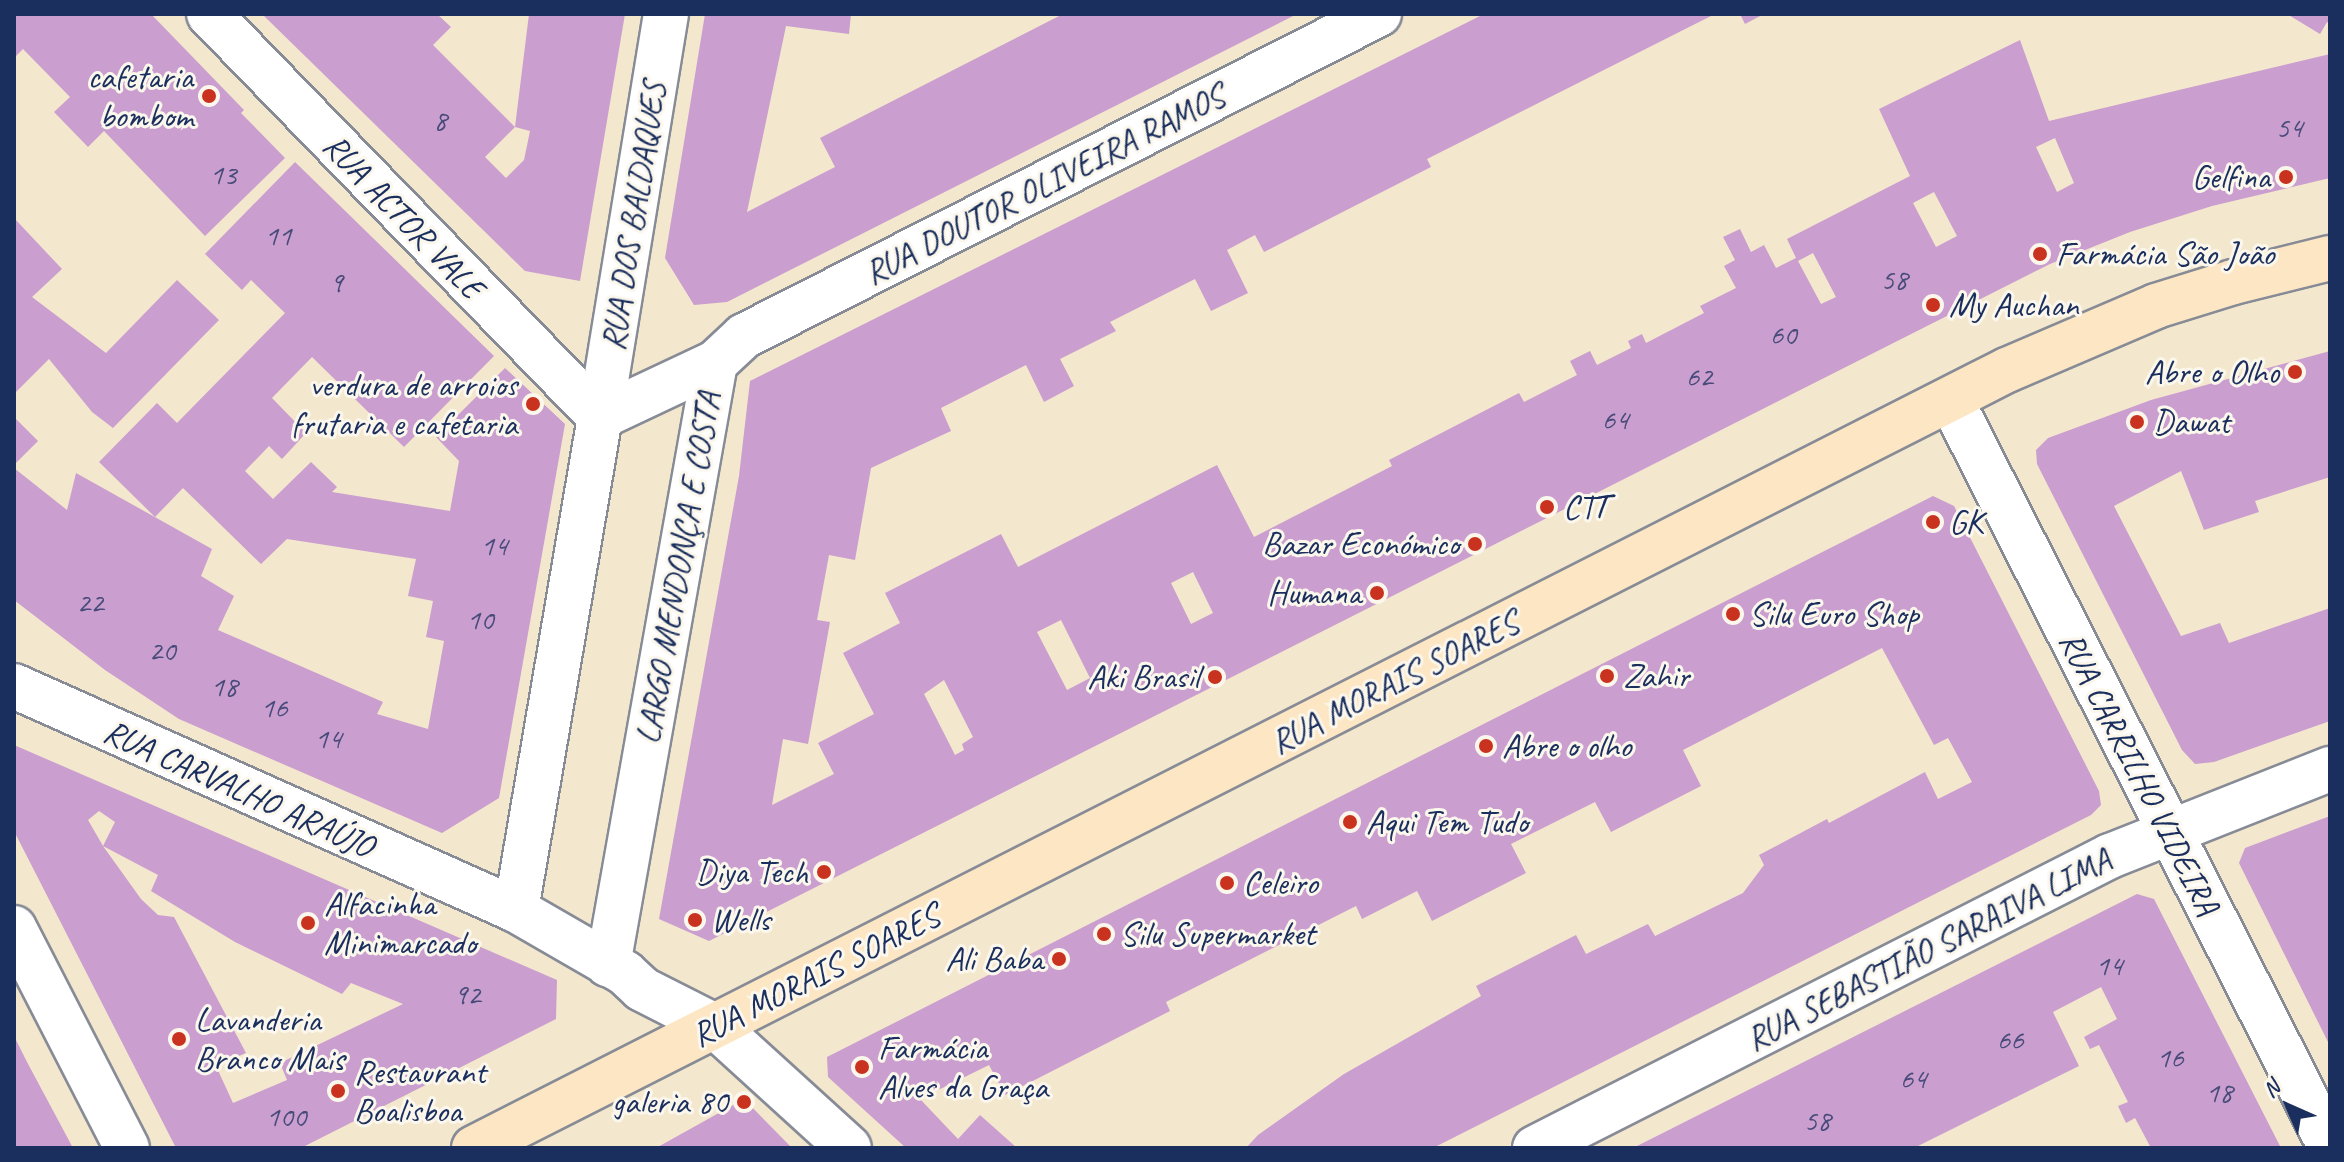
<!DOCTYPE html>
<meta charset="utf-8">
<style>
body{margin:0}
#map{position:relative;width:2344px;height:1162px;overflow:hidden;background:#f3e7ce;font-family:Caveat,sans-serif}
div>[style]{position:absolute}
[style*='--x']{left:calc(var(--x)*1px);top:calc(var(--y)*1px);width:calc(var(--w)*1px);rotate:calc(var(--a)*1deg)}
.building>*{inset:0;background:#ca9ece}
.roads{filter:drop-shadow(2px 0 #878b96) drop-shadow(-2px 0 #878b96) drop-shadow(0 2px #878b96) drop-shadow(0 -2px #878b96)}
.minor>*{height:44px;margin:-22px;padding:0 22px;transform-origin:22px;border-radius:22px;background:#fff}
.secondary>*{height:44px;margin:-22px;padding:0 22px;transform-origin:22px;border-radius:22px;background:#fce6c4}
.dots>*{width:22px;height:22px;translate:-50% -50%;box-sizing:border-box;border:4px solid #fbf7ec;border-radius:50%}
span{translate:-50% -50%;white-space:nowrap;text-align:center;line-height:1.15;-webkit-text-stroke:6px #fbf7ec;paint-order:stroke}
.number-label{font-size:30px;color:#474b7a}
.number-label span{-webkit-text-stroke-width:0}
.poi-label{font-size:34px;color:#1b2f5e}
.right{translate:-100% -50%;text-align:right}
.left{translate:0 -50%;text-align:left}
.street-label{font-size:34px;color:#1b2f5e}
.frame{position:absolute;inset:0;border:16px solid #1b2f5e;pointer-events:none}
.north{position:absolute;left:2248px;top:1066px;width:80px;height:80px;-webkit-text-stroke:6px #fbf7ec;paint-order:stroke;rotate:315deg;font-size:22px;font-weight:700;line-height:32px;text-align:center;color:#1b2f5e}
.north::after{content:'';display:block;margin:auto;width:28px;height:36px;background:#1b2f5e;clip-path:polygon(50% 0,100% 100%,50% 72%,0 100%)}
</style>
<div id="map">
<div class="building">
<i style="clip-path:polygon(14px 14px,151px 14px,244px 110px,241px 113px,285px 158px,205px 236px,104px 131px,88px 147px,54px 112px,70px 97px,23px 49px,14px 58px)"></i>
<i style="clip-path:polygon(262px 14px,437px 14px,451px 27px,433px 45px,515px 127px,485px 157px,506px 178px,524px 160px,530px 131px,515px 127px,529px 14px,625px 14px,580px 281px,525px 271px)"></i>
<i style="clip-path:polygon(705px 14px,851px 14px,849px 34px,786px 26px,747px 212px,835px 167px,820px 138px,1063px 14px,1297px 14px,727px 302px,694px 305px,665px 258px)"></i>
<i style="clip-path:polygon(evenodd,1484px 14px,1715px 14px,1427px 159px,1431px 167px,1264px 252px,1255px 235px,1227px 250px,1248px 293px,1211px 311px,1195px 279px,1110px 322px,1116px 331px,1060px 359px,1074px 386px,1044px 402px,1026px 365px,941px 408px,951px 431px,871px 468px,855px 560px,829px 555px,817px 620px,830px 622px,808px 744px,783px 739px,772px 805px,834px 774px,818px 743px,874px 714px,843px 653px,900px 623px,885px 593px,1001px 534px,1018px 567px,1217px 465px,1254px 537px,1392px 466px,1389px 460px,1519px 393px,1524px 402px,1577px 375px,1570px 361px,1590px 351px,1597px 365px,1631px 348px,1628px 341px,1642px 334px,1646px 343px,1704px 313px,1700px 306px,1736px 288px,1724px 266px,1735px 260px,1723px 237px,1740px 229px,1751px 252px,1764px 245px,1776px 268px,1796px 258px,1787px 239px,1910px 176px,1879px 109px,2020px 40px,2049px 121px,2330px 54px,2330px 178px,2212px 206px,2130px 232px,2050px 264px,709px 941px,659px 919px,739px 476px,750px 381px,1484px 14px,2055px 138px,2074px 183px,2057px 192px,2036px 147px,2055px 138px,1484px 14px,1934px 192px,1957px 236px,1936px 247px,1913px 203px,1934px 192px,1484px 14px,1813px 253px,1836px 297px,1821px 304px,1798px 261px,1813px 253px,1484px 14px,1193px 572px,1213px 613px,1191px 624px,1171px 583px,1193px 572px,1484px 14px,1061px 620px,1090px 678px,1067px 690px,1037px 632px,1061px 620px,1484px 14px,944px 680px,973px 737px,962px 744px,964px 750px,955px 755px,924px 694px,944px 680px)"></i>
<i style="clip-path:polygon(1740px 14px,1764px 14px,1745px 24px)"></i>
<i style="clip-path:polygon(2287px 14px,2330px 14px,2330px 24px,2327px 22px,2320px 34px)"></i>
<i style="clip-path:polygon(295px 162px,494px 356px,404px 447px,312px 357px,272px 398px,306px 433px,282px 459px,269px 446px,245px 471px,273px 499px,311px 462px,337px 487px,332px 492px,450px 511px,459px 461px,436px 437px,505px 368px,565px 424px,499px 798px,442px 833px,179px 719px,105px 670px,14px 600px,14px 468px,67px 510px,76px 473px,212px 549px,201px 576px,234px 596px,218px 630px,383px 702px,377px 714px,428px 729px,444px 641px,426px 637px,433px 601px,408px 596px,416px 559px,287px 539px,261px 564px,183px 488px,155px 517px,99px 462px,157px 403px,177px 423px,285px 313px,251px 280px,242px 290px,205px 254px)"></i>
<i style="clip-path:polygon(14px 218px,62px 269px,32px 297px,106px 353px,177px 280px,219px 320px,113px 428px,92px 412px,49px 359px,14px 394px)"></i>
<i style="clip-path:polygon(2330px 351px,2330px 477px,2255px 501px,2259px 512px,2204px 530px,2181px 471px,2114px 506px,2181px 636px,2220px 623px,2229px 643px,2330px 608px,2330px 721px,2214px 762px,2195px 764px,2182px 750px,2037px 464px,2036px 450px,2048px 438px,2151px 400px)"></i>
<i style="clip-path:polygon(14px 417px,38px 441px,14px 465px)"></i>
<i style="clip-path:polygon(1933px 496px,1954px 506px,2099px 791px,2101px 805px,2091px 815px,1433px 1148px,1246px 1148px,1258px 1135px,1344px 1074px,1481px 996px,1476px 986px,1576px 935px,1586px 954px,1648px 924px,1655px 936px,1743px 893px,1764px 865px,1759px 855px,1827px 819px,1829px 823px,1925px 772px,1938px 799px,1972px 782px,1948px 738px,1934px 745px,1882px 648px,1683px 750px,1701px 786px,1611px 832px,1595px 802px,1511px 844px,1526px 873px,1432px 921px,1417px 891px,1362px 919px,1356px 906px,1166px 1002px,1170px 1011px,1005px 1095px,989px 1065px,920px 1099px,958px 1139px,980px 1115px,1017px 1148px,906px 1148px,828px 1077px,827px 1057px)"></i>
<i style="clip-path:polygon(evenodd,14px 745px,557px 980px,556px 1019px,301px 1148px,176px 1148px,14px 831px,14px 745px,99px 811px,115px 822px,103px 846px,88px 820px,99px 811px,14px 745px,103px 846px,158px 875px,151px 891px,235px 942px,342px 994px,351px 983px,403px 1004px,280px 1063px,287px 1080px,233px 1103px,216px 1066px,246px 1053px,174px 917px,158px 915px,141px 899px,103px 846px)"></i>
<i style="clip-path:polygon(2330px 816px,2330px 1046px,2239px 863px,2245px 848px)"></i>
<i style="clip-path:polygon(2137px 894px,2154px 899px,2281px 1148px,2151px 1148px,2135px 1118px,2126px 1123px,2118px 1106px,2128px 1102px,2099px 1045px,2090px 1049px,2084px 1037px,2117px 1019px,2101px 987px,2053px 1012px,2079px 1066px,1914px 1148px,1633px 1148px)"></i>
<i style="clip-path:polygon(14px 1036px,27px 1062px,73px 1148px,14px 1148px)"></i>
<i style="clip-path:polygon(744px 1099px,792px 1148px,656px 1148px)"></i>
</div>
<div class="roads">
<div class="minor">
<i style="--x:209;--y:14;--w:562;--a:45.87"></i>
<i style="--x:715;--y:363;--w:40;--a:-43"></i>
<i style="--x:744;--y:336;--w:712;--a:-26.89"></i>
<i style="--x:1951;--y:400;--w:837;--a:63.07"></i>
<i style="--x:600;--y:417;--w:408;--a:-80.7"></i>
<i style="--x:14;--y:686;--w:550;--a:24.05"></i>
<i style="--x:516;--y:910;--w:126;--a:30"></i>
<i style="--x:625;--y:973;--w:23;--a:43"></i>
<i style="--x:642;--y:989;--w:82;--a:26.9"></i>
<i style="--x:715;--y:1026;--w:181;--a:42.3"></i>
<i style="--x:516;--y:910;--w:500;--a:-80.33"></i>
<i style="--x:600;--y:417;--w:127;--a:-25.2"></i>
<i style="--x:715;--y:363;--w:611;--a:100.08"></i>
<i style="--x:14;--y:928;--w:247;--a:62.8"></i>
<i style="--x:1535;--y:1148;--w:645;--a:-26.92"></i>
<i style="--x:2110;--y:856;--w:237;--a:-21.6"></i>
</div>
<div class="secondary">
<i style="--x:474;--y:1148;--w:1719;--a:-26.91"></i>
<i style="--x:2007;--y:370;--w:162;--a:-23.2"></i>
<i style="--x:2156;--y:306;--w:81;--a:-17.3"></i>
<i style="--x:2233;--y:282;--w:100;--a:-13.9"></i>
</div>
</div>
<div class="dots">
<i style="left:209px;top:96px;background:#c8321e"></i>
<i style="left:2286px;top:177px;background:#c8321e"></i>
<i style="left:2040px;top:254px;background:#c8321e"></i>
<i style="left:1933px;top:305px;background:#c8321e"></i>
<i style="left:2295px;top:372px;background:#c8321e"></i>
<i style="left:533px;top:404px;background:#c8321e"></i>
<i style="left:2137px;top:422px;background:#c8321e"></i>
<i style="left:1547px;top:507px;background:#c8321e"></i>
<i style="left:1933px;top:522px;background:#c8321e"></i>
<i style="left:1475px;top:544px;background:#c8321e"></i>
<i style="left:1377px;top:593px;background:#c8321e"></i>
<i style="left:1733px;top:614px;background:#c8321e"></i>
<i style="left:1607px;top:676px;background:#c8321e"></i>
<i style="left:1215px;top:677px;background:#c8321e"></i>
<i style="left:1486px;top:746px;background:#c8321e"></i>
<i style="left:1350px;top:822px;background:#c8321e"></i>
<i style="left:824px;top:872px;background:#c8321e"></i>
<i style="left:1227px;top:883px;background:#c8321e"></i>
<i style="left:695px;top:920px;background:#c8321e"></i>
<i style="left:308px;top:923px;background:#c8321e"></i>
<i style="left:1104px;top:934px;background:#c8321e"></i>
<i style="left:1059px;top:959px;background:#c8321e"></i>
<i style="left:179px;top:1039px;background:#c8321e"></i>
<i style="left:862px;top:1067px;background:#c8321e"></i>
<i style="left:338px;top:1091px;background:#c8321e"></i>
<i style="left:744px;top:1102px;background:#c8321e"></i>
</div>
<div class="number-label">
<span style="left:440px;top:120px">8</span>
<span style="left:2289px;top:127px">54</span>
<span style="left:223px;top:174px">13</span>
<span style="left:278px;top:235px">11</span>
<span style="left:1894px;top:279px">58</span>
<span style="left:336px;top:282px">9</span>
<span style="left:1783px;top:334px">60</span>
<span style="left:1699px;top:376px">62</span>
<span style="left:1615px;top:419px">64</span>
<span style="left:494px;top:545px">14</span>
<span style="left:90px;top:602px">22</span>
<span style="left:480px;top:619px">10</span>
<span style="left:162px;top:650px">20</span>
<span style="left:224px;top:686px">18</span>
<span style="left:274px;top:707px">16</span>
<span style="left:328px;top:738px">14</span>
<span style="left:2109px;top:965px">14</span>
<span style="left:467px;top:994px">92</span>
<span style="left:2010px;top:1039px">66</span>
<span style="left:2170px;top:1057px">16</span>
<span style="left:1913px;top:1078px">64</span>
<span style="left:2219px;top:1092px">18</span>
<span style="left:286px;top:1116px">100</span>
<span style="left:1817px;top:1120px">58</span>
</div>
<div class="poi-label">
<span class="right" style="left:193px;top:96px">cafetaria<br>bombom</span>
<span class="right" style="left:2270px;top:177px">Gelfina</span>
<span class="left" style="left:2056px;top:254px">Farmácia São João</span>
<span class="left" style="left:1949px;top:305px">My Auchan</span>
<span class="right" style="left:2279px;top:372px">Abre o Olho</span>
<span class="right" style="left:517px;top:404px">verdura de arroios<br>frutaria e cafetaria</span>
<span class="left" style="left:2153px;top:422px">Dawat</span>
<span class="left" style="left:1563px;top:507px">CTT</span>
<span class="left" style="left:1949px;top:522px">GK</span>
<span class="right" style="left:1459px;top:544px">Bazar Económico</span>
<span class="right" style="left:1361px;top:593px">Humana</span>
<span class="left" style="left:1749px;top:614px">Silu Euro Shop</span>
<span class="left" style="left:1623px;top:676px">Zahir</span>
<span class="right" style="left:1199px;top:677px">Aki Brasil</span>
<span class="left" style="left:1502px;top:746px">Abre o olho</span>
<span class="left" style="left:1366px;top:822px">Aqui Tem Tudo</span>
<span class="right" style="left:808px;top:872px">Diya Tech</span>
<span class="left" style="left:1243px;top:883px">Celeiro</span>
<span class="left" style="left:324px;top:923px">Alfacinha<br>Minimarcado</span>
<span class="left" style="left:711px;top:920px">Wells</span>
<span class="left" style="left:1120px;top:934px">Silu Supermarket</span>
<span class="right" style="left:1043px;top:959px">Ali Baba</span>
<span class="left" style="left:195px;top:1039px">Lavanderia<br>Branco Mais</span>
<span class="left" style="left:878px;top:1067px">Farmácia<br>Alves da Graça</span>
<span class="left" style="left:354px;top:1091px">Restaurant<br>Boalisboa</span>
<span class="right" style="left:728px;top:1102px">galeria 80</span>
</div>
<div class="street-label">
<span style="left:1044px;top:184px;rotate:-27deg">RUA DOUTOR OLIVEIRA RAMOS</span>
<span style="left:404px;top:216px;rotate:46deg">RUA ACTOR VALE</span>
<span style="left:633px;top:216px;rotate:-81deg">RUA DOS BALDAQUES</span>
<span style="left:678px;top:568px;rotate:-80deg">LARGO MENDONÇA E COSTA</span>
<span style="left:1394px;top:682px;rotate:-27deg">RUA MORAIS SOARES</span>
<span style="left:2140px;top:773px;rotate:63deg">RUA CARRILHO VIDEIRA</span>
<span style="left:239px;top:788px;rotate:24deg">RUA CARVALHO ARAÚJO</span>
<span style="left:1928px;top:949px;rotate:-27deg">RUA SEBASTIÃO SARAIVA LIMA</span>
<span style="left:815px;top:975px;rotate:-27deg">RUA MORAIS SOARES</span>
</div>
<div class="frame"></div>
<div class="north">N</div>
</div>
